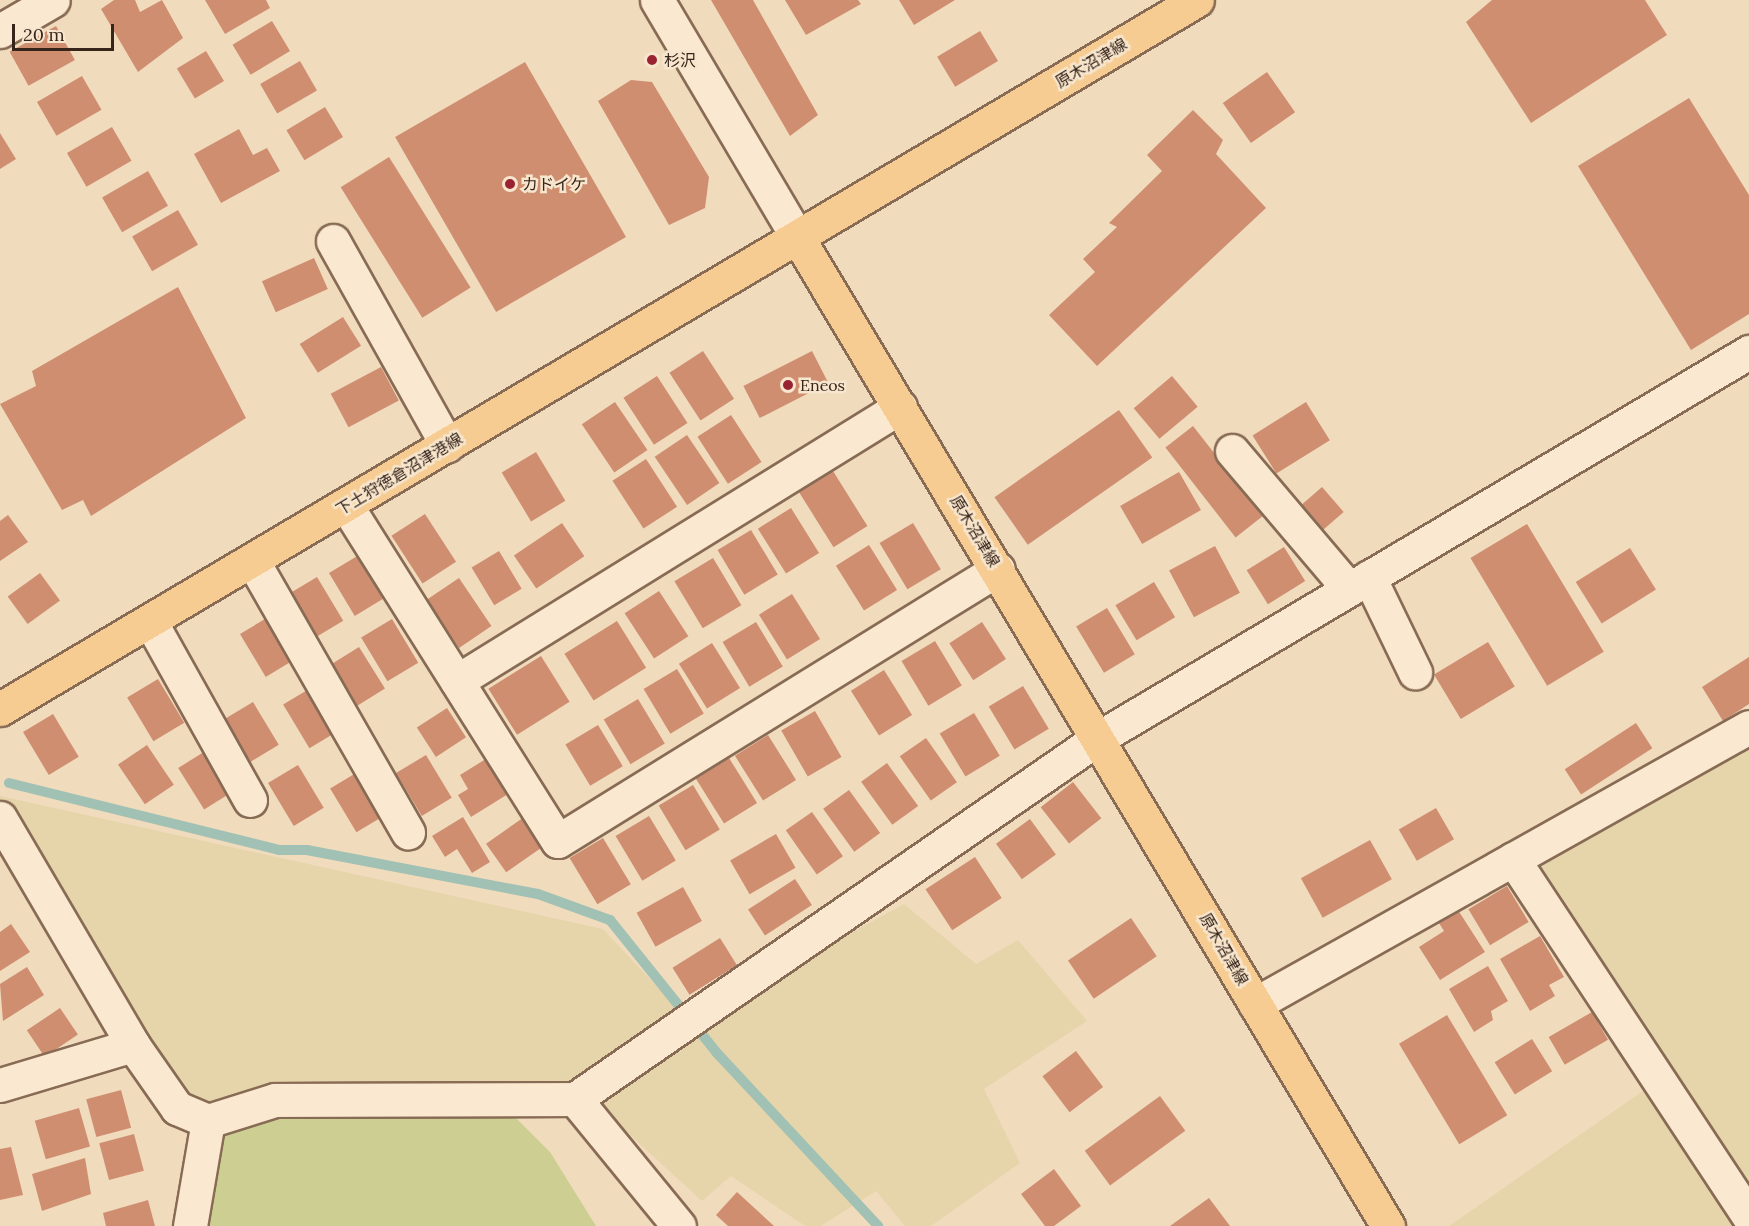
<!DOCTYPE html>
<meta charset="utf-8">
<style>
body{margin:0}
#map{position:relative;width:1749px;height:1226px;overflow:hidden;background:#f0dbbd;font-family:Lora,"Noto Sans JP",serif}
div>[style]{position:absolute}
[style*='--x']{left:calc(var(--x)*1px);top:calc(var(--y)*1px);width:calc(var(--w)*1px);rotate:calc(var(--a)*1deg)}
.farmland>*{inset:0;background:#e6d5aa}
.green>*{inset:0;background:#cdce91}
.stream>*{height:10px;margin:-5px;padding:0 5px;transform-origin:5px;border-radius:5px;background:#a1c1b4}
.building>*{inset:0;background:#d08e71;transform-origin:0 0}
.roads{filter:drop-shadow(2px 0 #886b55) drop-shadow(-2px 0 #886b55) drop-shadow(0 2px #886b55) drop-shadow(0 -2px #886b55)}
.minor>*{height:33px;margin:-16.5px;padding:0 16.5px;transform-origin:16.5px;border-radius:16.5px;background:#fae9d0}
.major>*{height:33px;margin:-16.5px;padding:0 16.5px;transform-origin:16.5px;border-radius:16.5px;background:#f6cc92}
.dots>*{width:16px;height:16px;translate:-50% -50%;box-sizing:border-box;border:3px solid #f7e6cd;border-radius:50%}
span{translate:-50% -50%;white-space:nowrap;text-align:center;line-height:1.15;-webkit-text-stroke:5px #f7e6cd;paint-order:stroke}
.poi-label{font-size:16px;color:#37251b}
.left{translate:0 -50%;text-align:left}
.street-label{font-size:16px;color:#37251b}
.scale{position:absolute;left:12px;top:24px;width:102px;height:27px;box-sizing:border-box;border:3px solid #37251b;border-top:0;padding-left:8px;font-size:18px;line-height:21px;white-space:nowrap;color:#37251b;-webkit-text-stroke:4px #f7e6cd;paint-order:stroke}
</style>
<div id="map">
<div class="farmland">
<i style="clip-path:polygon(1749px 750px,1749px 1226px,1449px 1226px,1673px 1070px,1525px 852px)"></i>
<i style="clip-path:polygon(0 796px,603px 929px,689px 1021px,904px 904px,976px 964px,1018px 940px,1087px 1021px,984px 1089px,1020px 1163px,931px 1226px,905px 1226px,876px 1191px,821px 1226px,805px 1226px,731px 1176px,702px 1201px,584px 1093px,208px 1121px,133px 1045px,0 824px)"></i>
</div>
<div class="green">
<i style="clip-path:polygon(499px 1101px,550px 1152px,596px 1226px,201px 1226px,208px 1121px)"></i>
</div>
<div class="stream">
<i style="--x:9;--y:783;--w:278;--a:13.9"></i>
<i style="--x:279;--y:850;--w:28;--a:0"></i>
<i style="--x:307;--y:850;--w:235;--a:10.8"></i>
<i style="--x:538;--y:894;--w:77;--a:19.9"></i>
<i style="--x:610;--y:920;--w:169;--a:51.2"></i>
<i style="--x:716;--y:1052;--w:238;--a:47"></i>
</div>
<div class="building">
<i style="clip-path:polygon(114px 0,135px 0,140px 12px,162px 0,183px 38px,138px 72px,101px 9px)"></i>
<i style="clip-path:polygon(205px 0,266px 0,270px 8px,225px 34px)"></i>
<i style="clip-path:polygon(711px 0,753px 0,818px 115px,790px 136px)"></i>
<i style="clip-path:polygon(785px 0,858px 0,861px 4px,806px 35px)"></i>
<i style="clip-path:polygon(899px 0,955px 0,914px 25px)"></i>
<i style="clip-path:polygon(1492px 0,1645px 0,1667px 35px,1531px 123px,1466px 22px)"></i>
<i style="left:272px;top:21px;width:35px;height:46px;rotate:59deg"></i>
<i style="left:56px;top:26px;width:39px;height:53px;rotate:61deg"></i>
<i style="left:980px;top:31px;width:35px;height:50px;rotate:59deg"></i>
<i style="left:206px;top:51px;width:35px;height:34px;rotate:59deg"></i>
<i style="left:300px;top:61px;width:34px;height:46px;rotate:60deg"></i>
<i style="left:525px;top:62px;width:202px;height:150px;rotate:60deg"></i>
<i style="left:1267px;top:72px;width:49px;height:54px;rotate:55deg"></i>
<i style="left:82px;top:76px;width:39px;height:52px;rotate:60deg"></i>
<i style="clip-path:polygon(631px 80px,652px 82px,709px 177px,705px 208px,669px 225px,598px 101px)"></i>
<i style="clip-path:polygon(1689px 98px,1749px 195px,1749px 314px,1691px 350px,1578px 166px)"></i>
<i style="left:325px;top:107px;width:35px;height:45px;rotate:59deg"></i>
<i style="clip-path:polygon(1193px 110px,1223px 140px,1216px 154px,1266px 208px,1097px 366px,1049px 315px,1095px 272px,1083px 259px,1117px 227px,1109px 223px,1162px 171px,1147px 155px)"></i>
<i style="left:112px;top:127px;width:39px;height:52px;rotate:60deg"></i>
<i style="clip-path:polygon(239px 129px,253px 155px,267px 148px,280px 171px,221px 203px,194px 154px)"></i>
<i style="clip-path:polygon(0 133px,16px 159px,0 169px)"></i>
<i style="left:389px;top:157px;width:154px;height:57px;rotate:58deg"></i>
<i style="left:148px;top:171px;width:40px;height:53px;rotate:60deg"></i>
<i style="left:178px;top:210px;width:40px;height:53px;rotate:60deg"></i>
<i style="left:314px;top:258px;width:34px;height:57px;rotate:66deg"></i>
<i style="clip-path:polygon(178px 287px,246px 418px,91px 516px,83px 500px,62px 510px,0 404px,36px 386px,32px 371px)"></i>
<i style="left:343px;top:317px;width:34px;height:51px;rotate:58deg"></i>
<i style="left:703px;top:351px;width:57px;height:40px;rotate:57deg"></i>
<i style="left:812px;top:351px;width:36px;height:77px;rotate:63deg"></i>
<i style="left:381px;top:367px;width:38px;height:57px;rotate:62deg"></i>
<i style="left:657px;top:376px;width:56px;height:40px;rotate:57deg"></i>
<i style="left:1172px;top:376px;width:40px;height:50px;rotate:50deg"></i>
<i style="left:615px;top:402px;width:58px;height:40px;rotate:56deg"></i>
<i style="left:1306px;top:402px;width:45px;height:63px;rotate:58deg"></i>
<i style="left:1119px;top:410px;width:58px;height:152px;rotate:55deg"></i>
<i style="left:731px;top:415px;width:56px;height:40px;rotate:57deg"></i>
<i style="left:1193px;top:426px;width:114px;height:35px;rotate:52deg"></i>
<i style="left:687px;top:435px;width:58px;height:39px;rotate:56deg"></i>
<i style="left:536px;top:452px;width:57px;height:40px;rotate:59deg"></i>
<i style="left:646px;top:459px;width:57px;height:40px;rotate:57deg"></i>
<i style="left:833px;top:471px;width:65px;height:40px;rotate:58deg"></i>
<i style="left:1179px;top:472px;width:44px;height:68px;rotate:60deg"></i>
<i style="left:1322px;top:487px;width:33px;height:29px;rotate:49deg"></i>
<i style="left:791px;top:508px;width:53px;height:39px;rotate:58deg"></i>
<i style="left:425px;top:514px;width:57px;height:40px;rotate:57deg"></i>
<i style="clip-path:polygon(8px 515px,28px 542px,0 561px,0 521px)"></i>
<i style="left:562px;top:523px;width:40px;height:58px;rotate:56deg"></i>
<i style="left:913px;top:523px;width:54px;height:39px;rotate:59deg"></i>
<i style="left:1527px;top:524px;width:149px;height:66px;rotate:59deg"></i>
<i style="left:751px;top:530px;width:52px;height:39px;rotate:59deg"></i>
<i style="left:869px;top:545px;width:53px;height:39px;rotate:58deg"></i>
<i style="left:1215px;top:546px;width:53px;height:52px;rotate:62deg"></i>
<i style="left:1284px;top:547px;width:40px;height:44px;rotate:58deg"></i>
<i style="left:1630px;top:548px;width:49px;height:64px;rotate:58deg"></i>
<i style="left:499px;top:551px;width:44px;height:32px;rotate:59deg"></i>
<i style="left:359px;top:555px;width:50px;height:35px;rotate:59deg"></i>
<i style="left:713px;top:558px;width:55px;height:45px;rotate:59deg"></i>
<i style="left:40px;top:573px;width:34px;height:40px;rotate:54deg"></i>
<i style="left:317px;top:577px;width:51px;height:36px;rotate:59deg"></i>
<i style="left:459px;top:578px;width:58px;height:39px;rotate:56deg"></i>
<i style="left:1154px;top:582px;width:41px;height:45px;rotate:59deg"></i>
<i style="left:659px;top:591px;width:54px;height:41px;rotate:57deg"></i>
<i style="left:792px;top:594px;width:53px;height:39px;rotate:58deg"></i>
<i style="left:1107px;top:608px;width:54px;height:36px;rotate:59deg"></i>
<i style="left:270px;top:616px;width:50px;height:35px;rotate:59deg"></i>
<i style="left:392px;top:619px;width:51px;height:36px;rotate:59deg"></i>
<i style="left:617px;top:621px;width:55px;height:62px;rotate:58deg"></i>
<i style="left:756px;top:622px;width:52px;height:39px;rotate:59deg"></i>
<i style="left:982px;top:622px;width:44px;height:39px;rotate:57deg"></i>
<i style="left:935px;top:641px;width:52px;height:39px;rotate:59deg"></i>
<i style="left:1488px;top:642px;width:52px;height:63px;rotate:59deg"></i>
<i style="left:712px;top:643px;width:53px;height:39px;rotate:58deg"></i>
<i style="left:359px;top:647px;width:49px;height:35px;rotate:58deg"></i>
<i style="left:541px;top:656px;width:54px;height:62px;rotate:58deg"></i>
<i style="clip-path:polygon(1749px 657px,1749px 704px,1723px 721px,1702px 687px)"></i>
<i style="left:677px;top:669px;width:52px;height:39px;rotate:59deg"></i>
<i style="left:884px;top:670px;width:53px;height:39px;rotate:58deg"></i>
<i style="left:158px;top:679px;width:51px;height:36px;rotate:59deg"></i>
<i style="left:314px;top:686px;width:51px;height:36px;rotate:59deg"></i>
<i style="left:1023px;top:686px;width:50px;height:40px;rotate:59deg"></i>
<i style="left:638px;top:699px;width:52px;height:40px;rotate:59deg"></i>
<i style="left:253px;top:702px;width:50px;height:35px;rotate:59deg"></i>
<i style="left:447px;top:708px;width:35px;height:36px;rotate:57deg"></i>
<i style="left:815px;top:711px;width:53px;height:39px;rotate:60deg"></i>
<i style="left:974px;top:713px;width:50px;height:40px;rotate:59deg"></i>
<i style="left:53px;top:714px;width:50px;height:35px;rotate:59deg"></i>
<i style="left:1636px;top:723px;width:30px;height:85px;rotate:57deg"></i>
<i style="left:598px;top:725px;width:48px;height:38px;rotate:59deg"></i>
<i style="left:768px;top:735px;width:53px;height:39px;rotate:58deg"></i>
<i style="left:926px;top:738px;width:54px;height:32px;rotate:55deg"></i>
<i style="left:147px;top:745px;width:48px;height:35px;rotate:56deg"></i>
<i style="left:207px;top:750px;width:49px;height:34px;rotate:58deg"></i>
<i style="left:426px;top:755px;width:50px;height:35px;rotate:59deg"></i>
<i style="clip-path:polygon(489px 757px,511px 792px,471px 817px,458px 795px,468px 789px,460px 775px)"></i>
<i style="left:729px;top:758px;width:53px;height:39px;rotate:58deg"></i>
<i style="left:887px;top:763px;width:53px;height:32px;rotate:54deg"></i>
<i style="left:298px;top:765px;width:50px;height:35px;rotate:59deg"></i>
<i style="left:361px;top:770px;width:51px;height:36px;rotate:59deg"></i>
<i style="left:1073px;top:782px;width:46px;height:41px;rotate:52deg"></i>
<i style="left:693px;top:785px;width:52px;height:40px;rotate:59deg"></i>
<i style="left:849px;top:790px;width:53px;height:32px;rotate:54deg"></i>
<i style="left:1436px;top:808px;width:36px;height:43px;rotate:60deg"></i>
<i style="left:812px;top:812px;width:54px;height:32px;rotate:55deg"></i>
<i style="left:527px;top:815px;width:35px;height:50px;rotate:55deg"></i>
<i style="left:649px;top:816px;width:52px;height:39px;rotate:59deg"></i>
<i style="clip-path:polygon(463px 817px,490px 862px,472px 873px,457px 849px,445px 857px,432px 836px)"></i>
<i style="left:1030px;top:819px;width:44px;height:42px;rotate:54deg"></i>
<i style="left:776px;top:834px;width:39px;height:53px;rotate:60deg"></i>
<i style="left:603px;top:838px;width:54px;height:39px;rotate:59deg"></i>
<i style="left:1370px;top:840px;width:45px;height:79px;rotate:61deg"></i>
<i style="left:975px;top:857px;width:49px;height:59px;rotate:57deg"></i>
<i style="left:795px;top:879px;width:31px;height:56px;rotate:57deg"></i>
<i style="left:1507px;top:886px;width:42px;height:45px;rotate:59deg"></i>
<i style="left:683px;top:887px;width:39px;height:53px;rotate:61deg"></i>
<i style="clip-path:polygon(1456px 907px,1485px 952px,1440px 980px,1419px 947px,1444px 931px,1437px 920px)"></i>
<i style="left:1131px;top:918px;width:46px;height:76px;rotate:56deg"></i>
<i style="clip-path:polygon(11px 924px,30px 952px,0 971px,0 932px)"></i>
<i style="clip-path:polygon(1540px 936px,1564px 977px,1549px 985px,1555px 996px,1530px 1011px,1500px 959px)"></i>
<i style="left:720px;top:938px;width:32px;height:56px;rotate:58deg"></i>
<i style="clip-path:polygon(1488px 966px,1508px 1001px,1491px 1011px,1493px 1020px,1474px 1032px,1449px 989px)"></i>
<i style="clip-path:polygon(27px 967px,44px 995px,3px 1021px,0 984px)"></i>
<i style="left:60px;top:1008px;width:32px;height:40px;rotate:56deg"></i>
<i style="left:1592px;top:1012px;width:32px;height:50px;rotate:60deg"></i>
<i style="left:1447px;top:1015px;width:117px;height:56px;rotate:59deg"></i>
<i style="left:1532px;top:1039px;width:38px;height:44px;rotate:58deg"></i>
<i style="left:1076px;top:1051px;width:45px;height:42px;rotate:53deg"></i>
<i style="left:121px;top:1090px;width:39px;height:36px;rotate:75deg"></i>
<i style="left:1160px;top:1096px;width:43px;height:93px;rotate:54deg"></i>
<i style="left:79px;top:1108px;width:40px;height:46px;rotate:74deg"></i>
<i style="left:134px;top:1134px;width:38px;height:36px;rotate:75deg"></i>
<i style="clip-path:polygon(11px 1147px,23px 1195px,0 1200px,0 1149px)"></i>
<i style="clip-path:polygon(85px 1158px,91px 1194px,42px 1211px,32px 1174px)"></i>
<i style="clip-path:polygon(1054px 1169px,1081px 1206px,1054px 1226px,1045px 1226px,1021px 1194px)"></i>
<i style="clip-path:polygon(737px 1192px,774px 1226px,728px 1226px,716px 1215px)"></i>
<i style="clip-path:polygon(1209px 1198px,1230px 1226px,1170px 1226px)"></i>
<i style="clip-path:polygon(148px 1200px,155px 1226px,106px 1226px,103px 1213px)"></i>
</div>
<div class="roads">
<div class="minor">
<i style="--x:657;--y:0;--w:277;--a:59.4"></i>
<i style="--x:0;--y:31;--w:61;--a:-30.3"></i>
<i style="--x:333;--y:241;--w:234;--a:60.8"></i>
<i style="--x:1232;--y:451;--w:181;--a:49.7"></i>
<i style="--x:346;--y:505;--w:397;--a:57.8"></i>
<i style="--x:558;--y:841;--w:517;--a:-31.72"></i>
<i style="--x:252;--y:560;--w:314;--a:60.2"></i>
<i style="--x:1369;--y:577;--w:106;--a:64.2"></i>
<i style="--x:150;--y:621;--w:205;--a:60.8"></i>
<i style="--x:457;--y:681;--w:521;--a:-31.74"></i>
<i style="--x:0;--y:818;--w:263;--a:59.6"></i>
<i style="--x:133;--y:1045;--w:77;--a:55.1"></i>
<i style="--x:177;--y:1108;--w:34;--a:23"></i>
<i style="--x:208;--y:1121;--w:70;--a:-17.4"></i>
<i style="--x:275;--y:1100;--w:300;--a:-0.2"></i>
<i style="--x:575;--y:1099;--w:164;--a:50.7"></i>
<i style="--x:1513;--y:859;--w:429;--a:56.6"></i>
<i style="--x:1255;--y:1004;--w:566;--a:-29.28"></i>
<i style="--x:0;--y:1085;--w:139;--a:-16.7"></i>
<i style="--x:575;--y:1099;--w:638;--a:-34.59"></i>
<i style="--x:1100;--y:737;--w:755;--a:-30.68"></i>
<i style="--x:190;--y:1226;--w:107;--a:-80.3"></i>
</div>
<div class="major">
<i style="--x:798;--y:238;--w:1151;--a:59.16"></i>
<i style="--x:0;--y:709;--w:1391;--a:-30.64"></i>
</div>
</div>
<div class="dots">
<i style="left:652px;top:60px;background:#9a2331"></i>
<i style="left:510px;top:184px;background:#9a2331"></i>
<i style="left:788px;top:385px;background:#9a2331"></i>
</div>
<div class="poi-label">
<span class="left" style="left:664px;top:60px">杉沢</span>
<span class="left" style="left:522px;top:184px">カドイケ</span>
<span class="left" style="left:800px;top:385px">Eneos</span>
</div>
<div class="street-label">
<span style="left:1091px;top:63px;rotate:-31deg">原木沼津線</span>
<span style="left:399px;top:474px;rotate:-31deg">下土狩徳倉沼津港線</span>
<span style="left:975px;top:531px;rotate:59deg">原木沼津線</span>
<span style="left:1224px;top:949px;rotate:60deg">原木沼津線</span>
</div>
<div class="scale">20 m</div>
</div>
